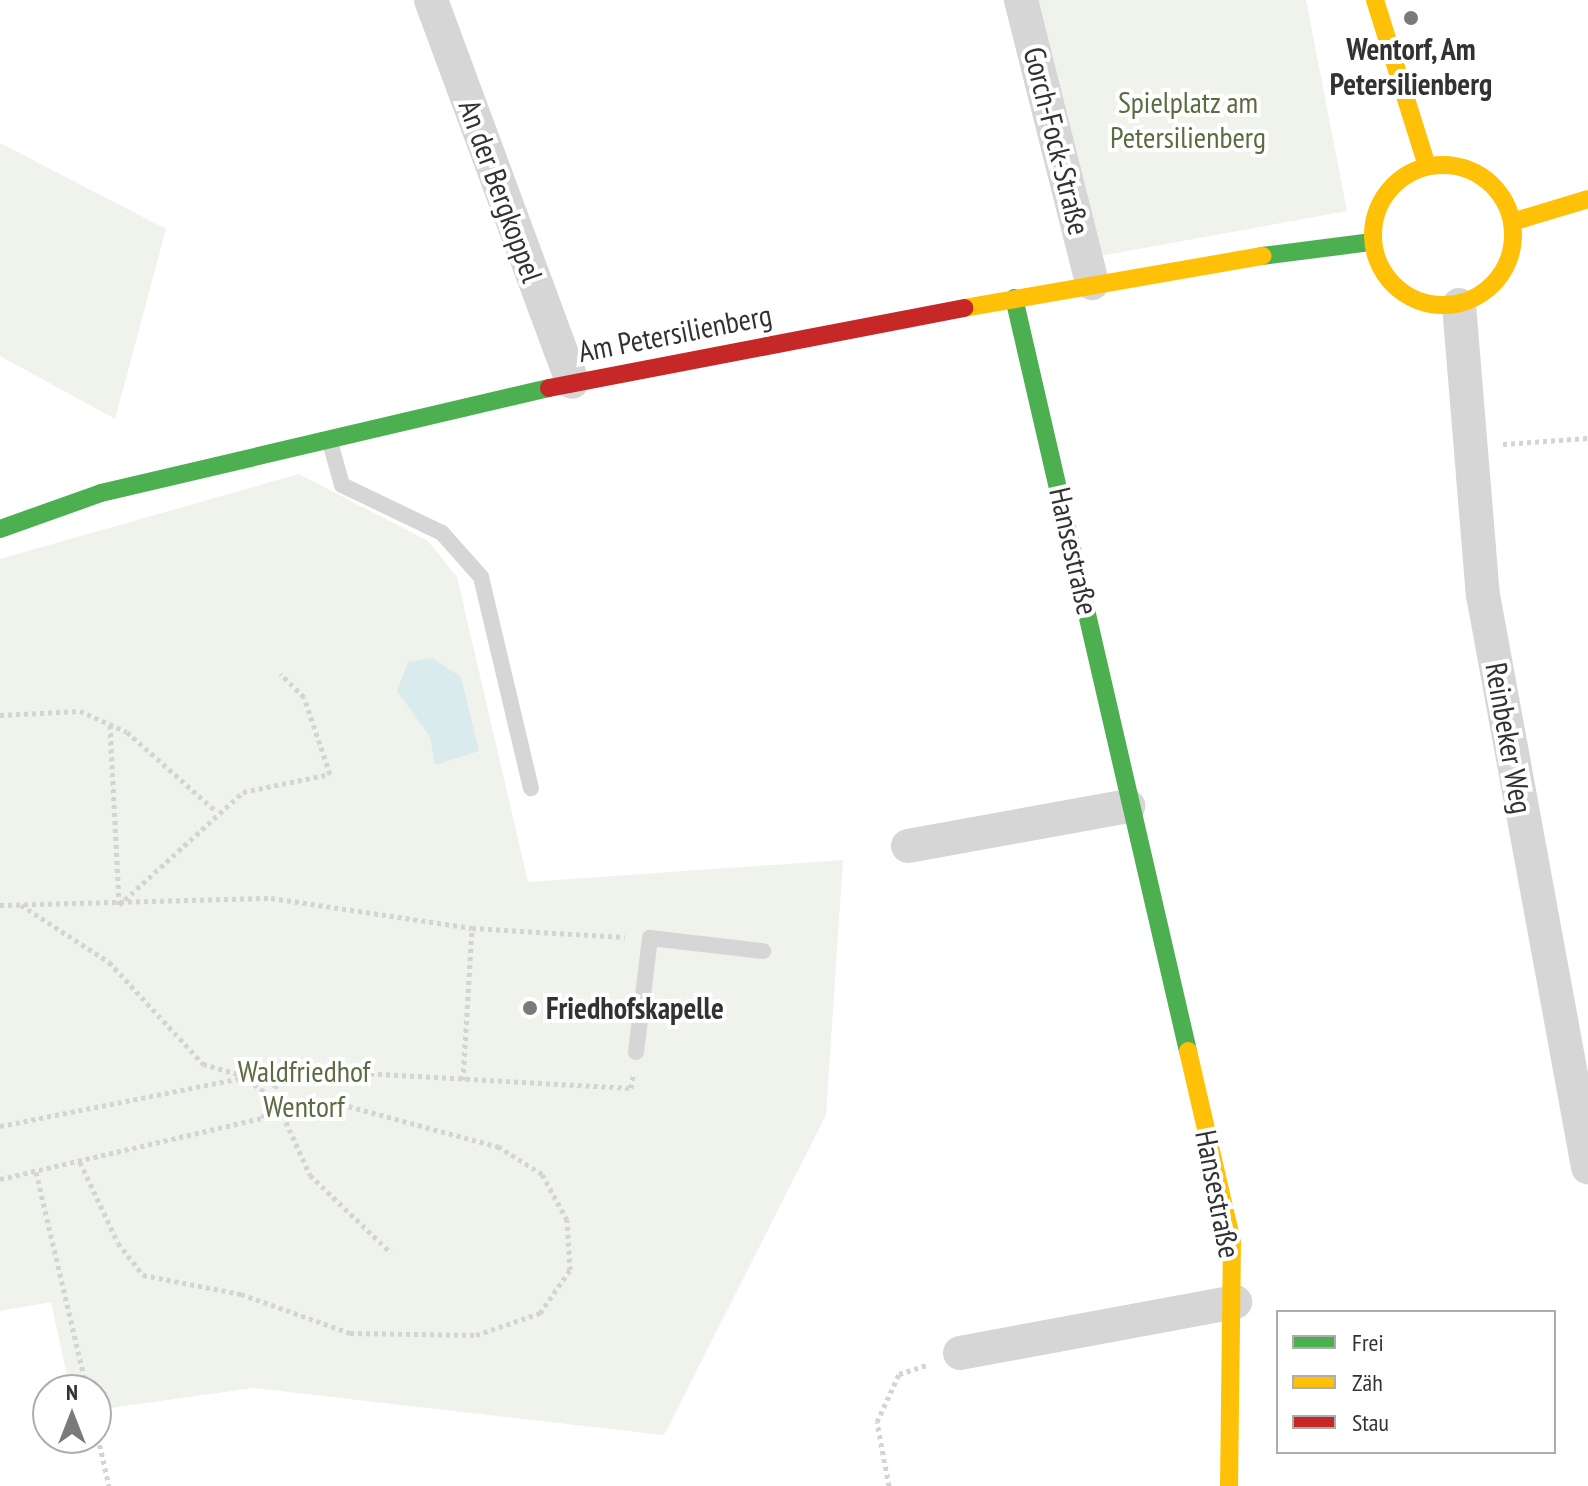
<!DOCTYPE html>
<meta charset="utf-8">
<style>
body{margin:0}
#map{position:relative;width:1588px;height:1486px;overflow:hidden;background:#fff;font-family:"PT Sans Narrow",sans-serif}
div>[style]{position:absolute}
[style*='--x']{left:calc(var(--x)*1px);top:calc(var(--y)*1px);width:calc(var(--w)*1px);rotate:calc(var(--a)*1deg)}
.green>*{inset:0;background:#f0f2ec}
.water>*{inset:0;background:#daebee}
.path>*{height:5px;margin-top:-2.5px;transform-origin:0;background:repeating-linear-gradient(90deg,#d4d4d4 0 4px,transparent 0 8px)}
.lane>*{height:16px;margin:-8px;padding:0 8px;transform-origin:8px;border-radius:8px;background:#d6d6d6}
.street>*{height:34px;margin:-17px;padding:0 17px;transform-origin:17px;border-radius:17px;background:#d6d6d6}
.fast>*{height:18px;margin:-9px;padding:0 9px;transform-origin:9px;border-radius:9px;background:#4caf50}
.slow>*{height:18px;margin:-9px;padding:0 9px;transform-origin:9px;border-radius:9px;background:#ffc107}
.slow>.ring{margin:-9px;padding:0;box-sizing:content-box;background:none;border:18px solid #ffc107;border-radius:50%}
.jam>*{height:18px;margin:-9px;padding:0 9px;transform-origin:9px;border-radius:9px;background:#c62828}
.dots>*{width:22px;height:22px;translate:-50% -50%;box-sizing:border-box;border:4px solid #fff;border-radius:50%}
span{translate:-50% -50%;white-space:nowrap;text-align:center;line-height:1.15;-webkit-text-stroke:8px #fff;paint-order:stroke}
.poi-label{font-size:30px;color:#323232;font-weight:700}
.left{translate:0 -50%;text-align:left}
.park-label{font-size:30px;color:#5d6b42}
.street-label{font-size:30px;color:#323232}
.legend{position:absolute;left:1276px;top:1310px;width:280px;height:144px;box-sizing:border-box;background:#fff;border:2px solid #adadad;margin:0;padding:10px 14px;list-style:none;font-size:24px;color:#323232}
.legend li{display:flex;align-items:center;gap:16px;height:40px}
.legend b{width:40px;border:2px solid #adadad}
.north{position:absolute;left:32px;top:1374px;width:80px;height:80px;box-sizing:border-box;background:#fff;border:2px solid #adadad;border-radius:50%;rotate:0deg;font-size:22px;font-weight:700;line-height:32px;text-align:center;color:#323232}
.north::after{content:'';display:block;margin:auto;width:28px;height:36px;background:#7a7a7a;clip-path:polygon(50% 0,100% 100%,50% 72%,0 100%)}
</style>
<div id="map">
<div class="green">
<i style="clip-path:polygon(1036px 0,1306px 0,1347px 211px,1100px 256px)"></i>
<i style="clip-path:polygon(0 143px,166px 229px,115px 419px,0 356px)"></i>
<i style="clip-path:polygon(299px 474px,428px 541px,457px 577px,528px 882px,843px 860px,826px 1115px,664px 1435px,253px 1388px,96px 1410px,96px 1390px,70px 1390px,51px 1302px,0 1311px,0 559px)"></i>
</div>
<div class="water">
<i style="clip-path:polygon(432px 658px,461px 677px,479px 751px,435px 765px,430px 737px,397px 691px,408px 662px)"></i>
</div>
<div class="path">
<i style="--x:1503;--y:444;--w:85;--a:-4"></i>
<i style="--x:0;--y:715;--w:80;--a:-2.9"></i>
<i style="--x:80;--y:711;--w:51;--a:24.1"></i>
<i style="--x:127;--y:732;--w:119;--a:41.6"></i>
<i style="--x:110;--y:725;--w:180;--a:87.1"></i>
<i style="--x:119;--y:905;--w:168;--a:-42.3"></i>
<i style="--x:243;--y:792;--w:89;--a:-11.7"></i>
<i style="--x:330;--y:774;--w:81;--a:-108.7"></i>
<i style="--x:304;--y:697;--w:33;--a:-135"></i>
<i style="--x:0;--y:905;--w:271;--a:-1.5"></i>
<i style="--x:271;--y:898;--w:203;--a:8.5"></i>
<i style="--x:21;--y:905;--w:105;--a:32.9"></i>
<i style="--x:109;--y:962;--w:139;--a:47.3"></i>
<i style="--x:203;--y:1064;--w:40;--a:16"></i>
<i style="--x:241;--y:1075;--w:43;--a:35.5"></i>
<i style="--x:276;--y:1100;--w:82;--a:65.6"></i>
<i style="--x:310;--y:1175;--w:112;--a:43.9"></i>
<i style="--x:463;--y:1080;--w:152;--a:-86.6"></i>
<i style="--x:472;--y:928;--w:153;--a:3.4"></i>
<i style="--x:0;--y:1126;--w:295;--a:-11.2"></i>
<i style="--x:80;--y:1162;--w:89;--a:64.9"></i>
<i style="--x:118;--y:1243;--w:41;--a:52"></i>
<i style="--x:143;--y:1275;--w:100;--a:11"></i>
<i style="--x:241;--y:1294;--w:116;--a:19.7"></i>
<i style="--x:350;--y:1333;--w:126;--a:0.9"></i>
<i style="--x:476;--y:1335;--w:68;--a:-19"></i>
<i style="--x:540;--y:1313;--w:52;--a:-55.1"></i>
<i style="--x:570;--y:1270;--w:50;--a:-93.4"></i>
<i style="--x:567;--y:1220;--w:52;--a:-118.5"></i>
<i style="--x:542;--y:1174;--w:51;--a:-147.9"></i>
<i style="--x:499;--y:1147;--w:161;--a:-164.8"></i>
<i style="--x:344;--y:1105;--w:68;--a:-175.8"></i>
<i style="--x:36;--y:1172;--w:224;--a:76.8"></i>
<i style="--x:0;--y:1179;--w:270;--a:-13.1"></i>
<i style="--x:263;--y:1118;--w:44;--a:-68.7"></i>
<i style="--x:279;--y:1077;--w:14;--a:-36"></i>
<i style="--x:290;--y:1069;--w:342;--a:3.2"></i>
<i style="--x:631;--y:1088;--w:12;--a:-81"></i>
<i style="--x:96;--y:1429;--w:58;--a:77.2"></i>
<i style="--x:889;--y:1486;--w:65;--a:-100.6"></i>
<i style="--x:877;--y:1422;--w:53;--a:-65.4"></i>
<i style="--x:899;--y:1374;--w:32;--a:-18"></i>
</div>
<div class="lane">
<i style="--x:330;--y:442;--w:45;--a:74.4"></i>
<i style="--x:342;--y:485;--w:111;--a:25.6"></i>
<i style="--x:442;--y:533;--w:59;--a:48.4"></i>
<i style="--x:481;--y:577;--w:217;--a:76.7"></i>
<i style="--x:636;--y:1052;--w:115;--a:-83"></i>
<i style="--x:650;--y:938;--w:114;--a:6.6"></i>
</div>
<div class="street">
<i style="--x:431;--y:0;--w:407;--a:69.7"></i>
<i style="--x:1021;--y:0;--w:292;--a:75.9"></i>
<i style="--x:1459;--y:305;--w:291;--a:85.3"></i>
<i style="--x:1483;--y:595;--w:582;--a:79.6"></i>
<i style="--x:908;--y:846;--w:224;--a:-10.3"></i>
<i style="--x:960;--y:1353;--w:280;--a:-10.5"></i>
</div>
<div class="fast">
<i style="--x:1262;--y:256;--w:111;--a:-7.3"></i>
<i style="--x:1014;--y:298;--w:773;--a:76.99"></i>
<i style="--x:0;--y:529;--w:107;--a:-19.6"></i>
<i style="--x:101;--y:493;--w:460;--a:-13.2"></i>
</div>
<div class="slow">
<i style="--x:1375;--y:0;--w:174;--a:72.6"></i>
<i class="ring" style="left:1373px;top:165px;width:122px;height:122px"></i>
<i style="--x:1512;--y:222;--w:79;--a:-16.8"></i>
<i style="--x:964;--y:308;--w:303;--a:-9.9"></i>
<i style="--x:1188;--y:1051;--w:195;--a:77"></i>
<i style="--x:1232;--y:1241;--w:245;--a:90.7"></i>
</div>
<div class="jam">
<i style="--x:549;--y:388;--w:423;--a:-10.9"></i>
</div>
<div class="dots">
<i style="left:1411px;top:18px;background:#7a7a7a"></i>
<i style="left:530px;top:1008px;background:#7a7a7a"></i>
</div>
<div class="poi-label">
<span style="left:1411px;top:66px">Wentorf, Am<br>Petersilienberg</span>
<span class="left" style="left:546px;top:1008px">Friedhofskapelle</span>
</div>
<div class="park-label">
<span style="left:1188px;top:119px">Spielplatz am<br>Petersilienberg</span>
<span style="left:304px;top:1088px">Waldfriedhof<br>Wentorf</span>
</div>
<div class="street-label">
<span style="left:1057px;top:141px;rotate:76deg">Gorch-Fock-Straße</span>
<span style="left:501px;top:191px;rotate:70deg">An der Bergkoppel</span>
<span style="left:675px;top:333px;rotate:-11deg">Am Petersilienberg</span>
<span style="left:1074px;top:551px;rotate:77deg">Hansestraße</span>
<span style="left:1509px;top:738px;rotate:80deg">Reinbeker Weg</span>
<span style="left:1218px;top:1194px;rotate:79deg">Hansestraße</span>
</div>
<ul class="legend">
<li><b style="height:10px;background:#4caf50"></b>Frei</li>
<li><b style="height:10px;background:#ffc107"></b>Zäh</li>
<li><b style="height:10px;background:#c62828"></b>Stau</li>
</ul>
<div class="north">N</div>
</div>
